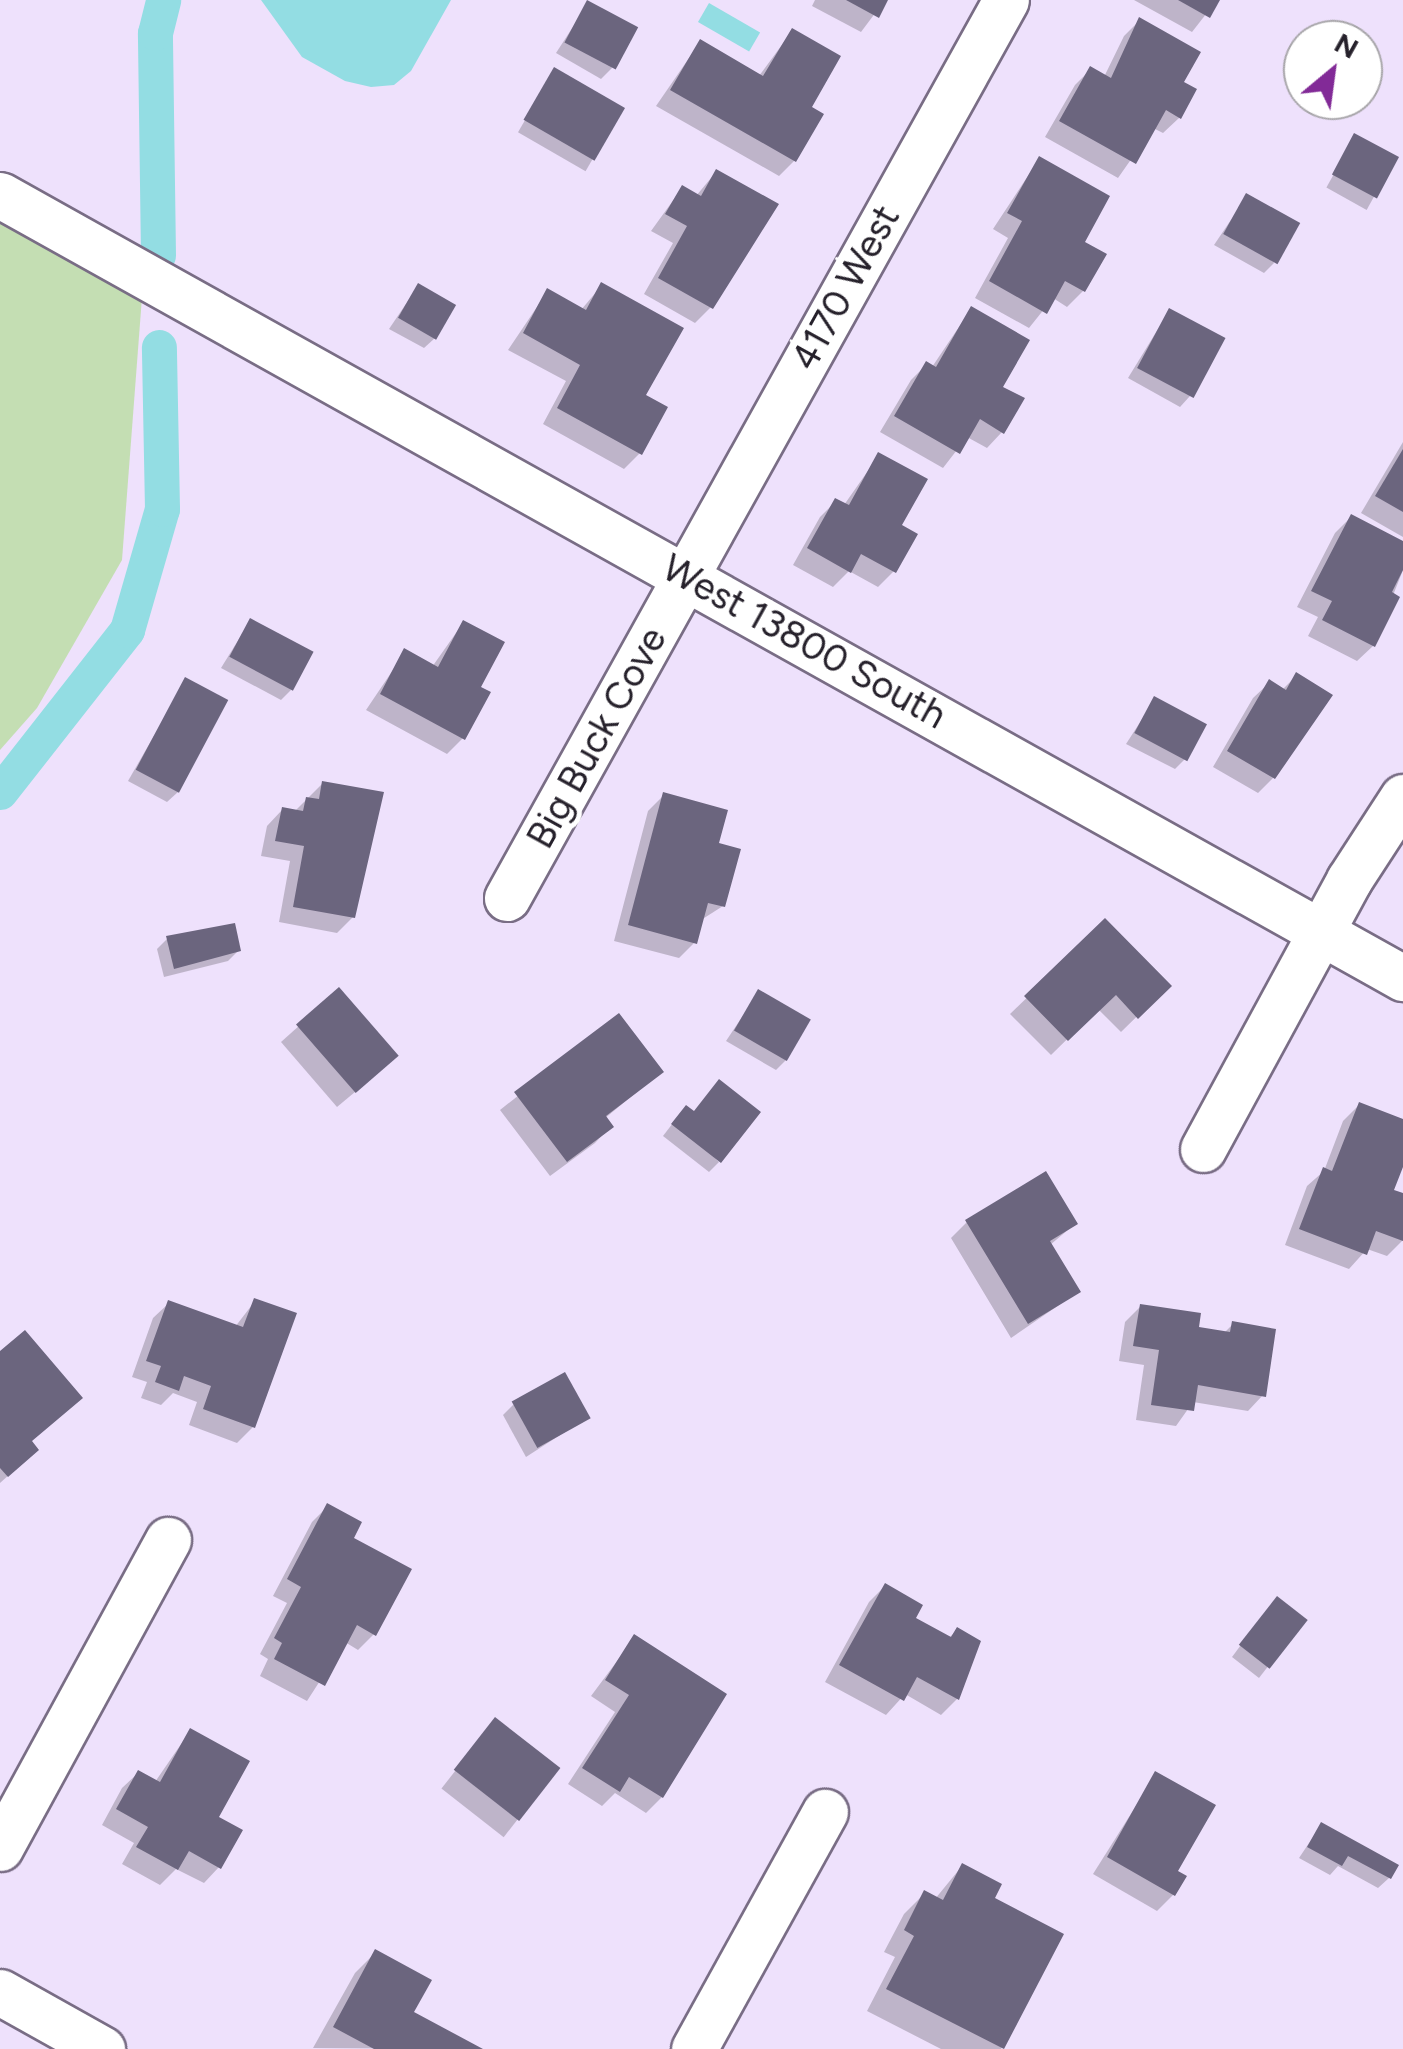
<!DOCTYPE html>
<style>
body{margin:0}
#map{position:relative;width:1403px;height:2049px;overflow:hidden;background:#eee1fc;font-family:Figtree,sans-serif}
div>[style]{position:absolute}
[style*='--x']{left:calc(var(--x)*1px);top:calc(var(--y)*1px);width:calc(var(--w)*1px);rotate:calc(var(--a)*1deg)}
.green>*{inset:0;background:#c4deb3}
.water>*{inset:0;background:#93dde3;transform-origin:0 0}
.shadow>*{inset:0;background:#0003;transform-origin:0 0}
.canal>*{height:35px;margin:-17.5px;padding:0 17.5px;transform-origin:17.5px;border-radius:17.5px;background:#93dde3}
.building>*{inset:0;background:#6b657e;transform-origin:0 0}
.roads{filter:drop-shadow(2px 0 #796d85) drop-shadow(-2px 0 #796d85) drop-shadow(0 2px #796d85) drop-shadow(0 -2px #796d85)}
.minor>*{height:45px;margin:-22.5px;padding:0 22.5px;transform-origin:22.5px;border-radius:22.5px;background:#fff}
span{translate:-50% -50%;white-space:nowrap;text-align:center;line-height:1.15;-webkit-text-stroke:10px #fff;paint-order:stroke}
.street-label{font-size:38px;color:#26212b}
.north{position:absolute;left:1283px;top:20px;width:100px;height:100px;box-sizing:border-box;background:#fff;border:2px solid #a8a6aa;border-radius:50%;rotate:29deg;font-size:28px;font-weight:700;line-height:40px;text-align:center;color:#26212b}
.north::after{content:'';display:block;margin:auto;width:35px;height:45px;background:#822a97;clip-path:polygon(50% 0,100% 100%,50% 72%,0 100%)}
</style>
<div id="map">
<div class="green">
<i style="clip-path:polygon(0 218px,142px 297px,122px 560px,37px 708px,0 750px)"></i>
</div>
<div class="water">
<i style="clip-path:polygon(261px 0,451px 0,411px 71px,394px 85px,371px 87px,345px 81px,302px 57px)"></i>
<i style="left:709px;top:3px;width:59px;height:22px;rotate:30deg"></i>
</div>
<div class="shadow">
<i style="clip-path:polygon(815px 0,885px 0,861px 32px,812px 6px)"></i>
<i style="clip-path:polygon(1134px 0,1217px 0,1192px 32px)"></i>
<i style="clip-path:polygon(589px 2px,612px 68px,601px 79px,556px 53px)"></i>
<i style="clip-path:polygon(1139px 21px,1181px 83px,1179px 118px,1163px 133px,1153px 128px,1118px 178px,1045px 137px,1075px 85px,1091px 69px,1104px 77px,1124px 36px)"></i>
<i style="clip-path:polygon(792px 31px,809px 108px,794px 161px,779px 176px,656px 106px,700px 42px,759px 76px)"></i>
<i style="left:554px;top:70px;width:78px;height:72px;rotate:30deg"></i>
<i style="left:1355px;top:136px;width:46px;height:59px;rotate:29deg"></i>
<i style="clip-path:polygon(1039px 159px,1081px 242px,1083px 291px,1067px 307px,1053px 298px,1029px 328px,975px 298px,1008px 238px,993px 229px)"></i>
<i style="clip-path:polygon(716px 172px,711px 307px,695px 323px,644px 294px,673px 243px,651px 231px,682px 188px,696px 196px)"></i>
<i style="clip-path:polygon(1247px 196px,1274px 263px,1264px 273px,1214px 245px)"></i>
<i style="clip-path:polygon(602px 285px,643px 396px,640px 453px,624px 469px,543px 424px,566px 381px,508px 350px,547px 292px,581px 310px)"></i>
<i style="clip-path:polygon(418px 286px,435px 338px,424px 348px,389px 329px)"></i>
<i style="clip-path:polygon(971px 309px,1000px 387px,1002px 432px,987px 448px,967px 437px,943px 468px,880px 432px,911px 380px,927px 364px,932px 367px)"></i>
<i style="clip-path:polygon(1169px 311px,1190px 396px,1180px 407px,1128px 378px)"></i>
<i style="clip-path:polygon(1403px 442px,1403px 537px,1361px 513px)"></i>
<i style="clip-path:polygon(879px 455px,899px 526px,894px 571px,878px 587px,849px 571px,833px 587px,793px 565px,820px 517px,836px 501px,844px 505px)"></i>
<i style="clip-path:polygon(1351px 517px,1403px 544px,1403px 570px,1373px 646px,1357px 661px,1308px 636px,1318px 617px,1297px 607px,1335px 533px)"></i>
<i style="clip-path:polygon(250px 621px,291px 690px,281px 700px,221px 668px)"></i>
<i style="clip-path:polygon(463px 623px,463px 738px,447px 754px,366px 710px,405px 652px,432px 667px)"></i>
<i style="clip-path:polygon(1296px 676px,1273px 778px,1258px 793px,1213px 767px,1253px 698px,1269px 683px,1282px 690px)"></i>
<i style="clip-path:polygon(186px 680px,178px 792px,167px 802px,128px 781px)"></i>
<i style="clip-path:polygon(1155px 699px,1185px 759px,1175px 769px,1126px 744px)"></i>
<i style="clip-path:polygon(323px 783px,353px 917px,337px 933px,279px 922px,290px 861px,261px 856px,267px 826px,282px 810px,294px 812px)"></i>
<i style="clip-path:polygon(664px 795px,716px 844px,723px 906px,701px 920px,694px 943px,679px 958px,614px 941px,648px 811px)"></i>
<i style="clip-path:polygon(1105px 922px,1168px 986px,1121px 1032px,1098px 1009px,1051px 1055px,1010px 1014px)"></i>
<i style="clip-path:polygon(168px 938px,239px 950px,228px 961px,164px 977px,157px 949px)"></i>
<i style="clip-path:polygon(339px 990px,379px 1072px,337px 1107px,281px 1042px)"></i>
<i style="clip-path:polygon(758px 993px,786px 1060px,776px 1070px,726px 1041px)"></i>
<i style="clip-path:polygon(619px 1016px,661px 1072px,604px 1119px,610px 1127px,595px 1143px,550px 1176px,500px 1110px)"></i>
<i style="clip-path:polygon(1359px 1105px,1403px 1122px,1403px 1160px,1391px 1191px,1403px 1196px,1403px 1240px,1387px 1256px,1367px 1249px,1349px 1269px,1285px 1245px,1307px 1186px,1324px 1171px,1343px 1121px)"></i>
<i style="clip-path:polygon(676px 1119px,719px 1162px,709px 1172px,663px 1136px)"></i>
<i style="clip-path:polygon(967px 1222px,1075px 1224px,1050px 1245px,1078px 1292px,1011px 1338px,951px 1238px)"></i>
<i style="clip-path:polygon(255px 1301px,253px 1427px,237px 1443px,189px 1425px,197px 1402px,173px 1393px,161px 1405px,141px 1398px,147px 1382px,132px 1377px,153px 1318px,169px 1303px,235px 1327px)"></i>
<i style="clip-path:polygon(1141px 1306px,1196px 1330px,1224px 1333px,1233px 1324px,1263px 1395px,1248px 1411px,1193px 1402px,1176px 1426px,1136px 1420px,1144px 1365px,1119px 1361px,1125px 1322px)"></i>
<i style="clip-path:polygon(0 1355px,30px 1442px,20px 1465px,0 1483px)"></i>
<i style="clip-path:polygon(513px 1405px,588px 1417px,526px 1457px,503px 1415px)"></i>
<i style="clip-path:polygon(328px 1506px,351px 1539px,374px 1634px,358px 1650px,345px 1642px,307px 1701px,260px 1676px,268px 1659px,260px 1654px,287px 1603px,273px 1596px,312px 1522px)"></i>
<i style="clip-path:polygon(885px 1586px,913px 1619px,949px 1638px,957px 1630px,957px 1699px,941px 1715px,905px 1694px,886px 1715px,825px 1682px,869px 1602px)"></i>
<i style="clip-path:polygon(1267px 1610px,1304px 1620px,1259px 1678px,1232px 1657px)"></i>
<i style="clip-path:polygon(635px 1637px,662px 1797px,646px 1813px,615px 1793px,602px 1806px,568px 1784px,615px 1712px,591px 1696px)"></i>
<i style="left:495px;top:1720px;width:79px;height:87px;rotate:38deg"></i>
<i style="clip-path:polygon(190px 1731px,216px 1818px,219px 1867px,204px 1883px,176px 1869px,160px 1885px,122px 1864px,134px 1843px,102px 1825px,122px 1788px,138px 1773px,155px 1782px)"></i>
<i style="clip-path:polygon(1156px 1774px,1175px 1872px,1173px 1895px,1157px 1911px,1093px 1874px)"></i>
<i style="clip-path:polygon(1321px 1825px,1395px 1866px,1389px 1878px,1378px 1888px,1338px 1866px,1330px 1875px,1299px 1858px)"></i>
<i style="clip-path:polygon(962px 1866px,992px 1900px,1060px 1935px,1001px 2049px,941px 2049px,867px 2011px,895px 1957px,884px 1952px,904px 1914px,925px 1893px,935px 1899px)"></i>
<i style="clip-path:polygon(376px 1952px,411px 2013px,477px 2049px,313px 2048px,355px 1973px)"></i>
</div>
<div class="canal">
<i style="--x:158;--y:255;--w:222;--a:-90.8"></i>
<i style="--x:155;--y:33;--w:34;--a:-76"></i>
<i style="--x:0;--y:792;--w:206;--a:-51.9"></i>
<i style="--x:127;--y:630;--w:126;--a:-73.9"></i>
<i style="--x:162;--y:509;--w:162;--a:-91.1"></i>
</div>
<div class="building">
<i style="left:587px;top:0;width:58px;height:48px;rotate:28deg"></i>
<i style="clip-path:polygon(846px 0,888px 0,879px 18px)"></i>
<i style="clip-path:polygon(1178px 0,1220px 0,1210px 18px)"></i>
<i style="clip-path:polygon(1139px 17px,1201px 52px,1184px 82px,1197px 89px,1181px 119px,1166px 110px,1136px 164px,1059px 121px,1090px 66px,1111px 78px)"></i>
<i style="clip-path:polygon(792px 28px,841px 56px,812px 107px,824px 114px,796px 162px,670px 90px,700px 39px,763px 76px)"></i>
<i style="left:554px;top:67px;width:82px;height:61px;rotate:30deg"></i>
<i style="left:1354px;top:133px;width:51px;height:47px;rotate:28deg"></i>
<i style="clip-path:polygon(1039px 156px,1110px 196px,1085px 242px,1107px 254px,1085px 292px,1065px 281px,1047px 314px,989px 281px,1022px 221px,1007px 213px)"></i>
<i style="clip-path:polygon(716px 169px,779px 204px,713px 309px,658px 278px,687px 226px,665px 214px,682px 185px,701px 196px)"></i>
<i style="left:1246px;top:193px;width:62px;height:47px;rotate:29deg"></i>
<i style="clip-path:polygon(601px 282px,684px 328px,646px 395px,668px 407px,642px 455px,557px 408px,580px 365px,523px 333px,547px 288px,586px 310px)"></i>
<i style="left:418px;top:283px;width:44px;height:40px;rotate:30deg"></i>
<i style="clip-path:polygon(971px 306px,1030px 340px,1003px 387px,1025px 398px,1004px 434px,980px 419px,960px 454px,894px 416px,926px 361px,936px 367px)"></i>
<i style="left:1169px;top:308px;width:64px;height:68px;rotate:28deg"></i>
<i style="clip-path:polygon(1403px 449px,1403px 512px,1375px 496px)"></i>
<i style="clip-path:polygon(878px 452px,928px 479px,902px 525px,918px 534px,896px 573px,861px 554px,851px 573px,807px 548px,835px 498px,849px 505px)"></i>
<i style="clip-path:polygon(1351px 514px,1403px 541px,1403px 570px,1392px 592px,1400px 597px,1375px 647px,1322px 620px,1332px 601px,1311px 591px)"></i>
<i style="left:250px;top:618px;width:72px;height:44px;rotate:28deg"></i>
<i style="clip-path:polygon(463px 620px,505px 642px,481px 687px,491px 692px,465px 740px,380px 694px,404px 648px,438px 667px)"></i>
<i style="clip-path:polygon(1296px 672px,1333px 695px,1275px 779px,1227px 751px,1269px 679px,1286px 690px)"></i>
<i style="left:185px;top:677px;width:49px;height:105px;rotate:28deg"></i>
<i style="left:1154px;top:696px;width:60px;height:42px;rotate:28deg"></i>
<i style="clip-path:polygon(322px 781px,384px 792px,355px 918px,293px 907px,304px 846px,275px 841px,282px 807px,303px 811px,306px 797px,319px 799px)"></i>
<i style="clip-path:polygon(663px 792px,728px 810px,719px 843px,741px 849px,725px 907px,708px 903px,697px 944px,628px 925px)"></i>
<i style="clip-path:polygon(1105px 918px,1172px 986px,1138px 1019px,1116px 995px,1068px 1041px,1024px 996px)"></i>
<i style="clip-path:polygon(235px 923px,241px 951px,174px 969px,166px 936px)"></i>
<i style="left:339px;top:987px;width:91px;height:57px;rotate:49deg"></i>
<i style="left:758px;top:989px;width:61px;height:48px;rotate:30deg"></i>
<i style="clip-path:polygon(619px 1013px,664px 1072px,606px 1116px,614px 1127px,567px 1162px,514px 1092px)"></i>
<i style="clip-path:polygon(719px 1079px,761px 1112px,721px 1163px,671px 1124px,686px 1105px,694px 1111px)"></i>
<i style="clip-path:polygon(1359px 1102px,1403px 1119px,1403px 1167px,1394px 1190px,1403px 1193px,1403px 1241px,1376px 1231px,1367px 1255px,1299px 1229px,1323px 1167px,1332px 1171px)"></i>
<i style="clip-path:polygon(1046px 1171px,1078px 1224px,1050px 1241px,1081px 1292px,1028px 1324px,965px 1220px)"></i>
<i style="clip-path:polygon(254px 1298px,297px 1313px,255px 1428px,203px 1409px,211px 1386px,184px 1376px,179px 1391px,155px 1382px,161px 1366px,146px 1361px,168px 1300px,243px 1327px)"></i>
<i style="clip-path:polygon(1140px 1304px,1201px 1313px,1199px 1327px,1230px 1332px,1232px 1321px,1276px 1329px,1266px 1397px,1198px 1385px,1194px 1411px,1151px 1405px,1159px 1350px,1133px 1346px)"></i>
<i style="clip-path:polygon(25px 1330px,83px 1398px,32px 1441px,39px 1450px,8px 1477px,0 1468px,0 1351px)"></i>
<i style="left:565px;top:1372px;width:53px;height:61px;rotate:61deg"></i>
<i style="clip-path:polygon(327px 1503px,362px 1522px,354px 1538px,412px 1569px,376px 1636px,357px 1625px,325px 1686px,274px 1659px,282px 1643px,274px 1638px,301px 1587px,287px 1579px)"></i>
<i style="clip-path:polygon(885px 1583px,923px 1605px,916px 1618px,951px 1637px,957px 1627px,981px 1641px,959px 1700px,917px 1677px,904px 1701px,839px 1665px)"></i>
<i style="left:1277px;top:1596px;width:39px;height:62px;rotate:38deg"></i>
<i style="clip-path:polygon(634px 1634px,727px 1694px,663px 1798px,629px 1777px,620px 1792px,582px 1768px,629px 1695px,605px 1680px)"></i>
<i style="left:495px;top:1717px;width:83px;height:67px;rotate:38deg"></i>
<i style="clip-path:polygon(190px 1728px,250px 1761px,219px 1817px,243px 1830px,221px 1869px,189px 1851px,178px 1870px,136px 1847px,148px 1827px,116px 1809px,138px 1770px,160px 1782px)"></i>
<i style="clip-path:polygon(1155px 1771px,1216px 1805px,1178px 1871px,1187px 1876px,1175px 1896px,1107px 1857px)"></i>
<i style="clip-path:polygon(1321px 1822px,1399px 1865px,1391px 1879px,1348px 1856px,1342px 1866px,1307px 1847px)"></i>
<i style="clip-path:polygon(962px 1863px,1002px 1884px,995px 1898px,1064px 1934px,1004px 2049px,886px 1989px,914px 1936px,904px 1930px,924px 1890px,943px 1900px)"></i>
<i style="clip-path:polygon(375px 1949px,432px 1980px,414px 2012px,483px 2049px,374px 2049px,333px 2027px)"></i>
</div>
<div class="roads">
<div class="minor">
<i style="--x:0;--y:195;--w:1607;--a:29.17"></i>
<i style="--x:507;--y:898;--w:1027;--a:-60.94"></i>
<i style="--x:1203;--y:1149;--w:306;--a:-61.5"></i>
<i style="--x:1349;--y:880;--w:99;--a:-57"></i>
<i style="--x:0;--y:1848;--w:351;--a:-61.4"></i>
<i style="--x:0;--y:1992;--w:117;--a:29.2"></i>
<i style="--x:694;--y:2049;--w:271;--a:-61.1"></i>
</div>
</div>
<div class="street-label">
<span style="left:846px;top:288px;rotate:-61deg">4170 West</span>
<span style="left:804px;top:642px;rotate:29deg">West 13800 South</span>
<span style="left:597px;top:738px;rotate:-61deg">Big Buck Cove</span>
</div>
<div class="north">N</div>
</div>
